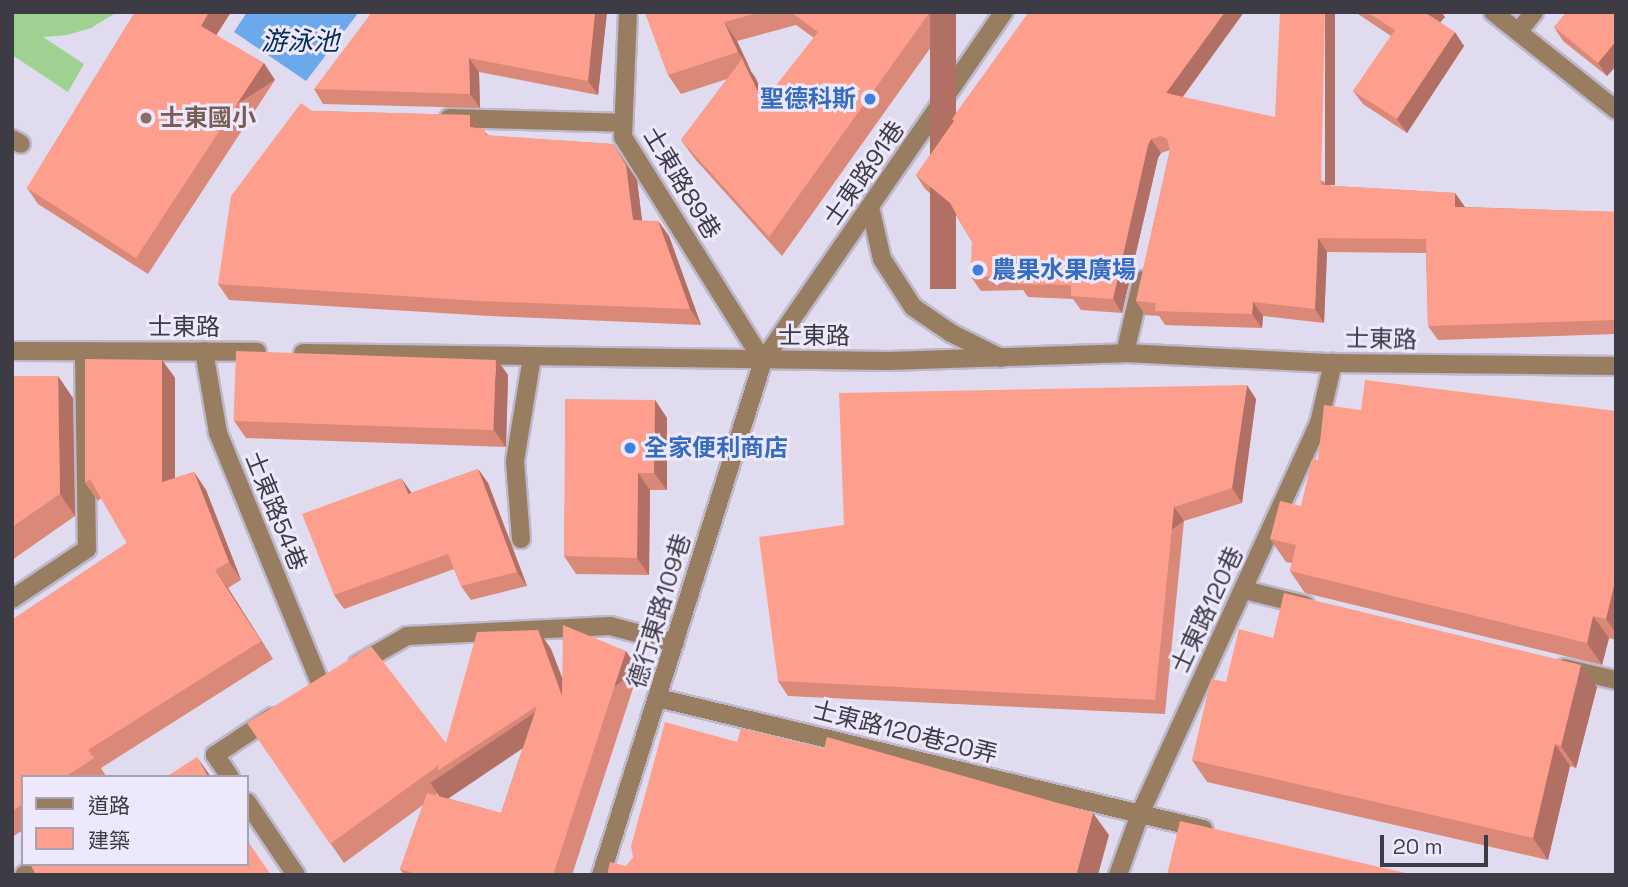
<!DOCTYPE html>
<meta charset="utf-8">
<style>
body{margin:0}
#map{position:relative;width:1628px;height:887px;overflow:hidden;background:#e1dbf0;font-family:"Space Grotesk","Noto Sans TC",sans-serif}
div>[style]{position:absolute}
[style*='--x']{left:calc(var(--x)*1px);top:calc(var(--y)*1px);width:calc(var(--w)*1px);rotate:calc(var(--a)*1deg)}
.green>*{inset:0;background:#9fd290}
.water>*{inset:0;background:#6ba9ec}
.roads{filter:drop-shadow(2px 0 #bdb8ca) drop-shadow(-2px 0 #bdb8ca) drop-shadow(0 2px #bdb8ca) drop-shadow(0 -2px #bdb8ca)}
.minor>*{height:18px;margin:-9px;padding:0 9px;transform-origin:9px;border-radius:9px;background:#997d61}
.wall>*{inset:0;background:#da8979}
.shaded-wall>*{inset:0;background:#b26f63;transform-origin:0 0}
.building>*{inset:0;background:#fe9f8d;transform-origin:0 0}
.dots>*{width:19px;height:19px;translate:-50% -50%;box-sizing:border-box;border:4px solid #eee8fd;border-radius:50%}
span{translate:-50% -50%;white-space:nowrap;text-align:center;line-height:1.15;-webkit-text-stroke:6px #eee8fd;paint-order:stroke}
.shop-label{font-size:24px;color:#366cbe;font-weight:700}
.right{translate:-100% -50%;text-align:right}
.left{translate:0 -50%;text-align:left}
.education-label{font-size:24px;color:#785e54;font-weight:700}
.street-label{font-size:24px;color:#3d3b43}
.water-label{font-size:26px;color:#002b54;font-style:italic}
.frame{position:absolute;inset:0;border:14px solid #3d3b43;pointer-events:none}
.legend{position:absolute;left:21px;top:775px;width:228px;height:91px;box-sizing:border-box;background:#eee8fd;border:2px solid #a7a3b3;margin:0;padding:9px 12px;list-style:none;font-size:21px;color:#3d3b43}
.legend li{display:flex;align-items:center;gap:14px;height:35px}
.legend b{width:35px;border:2px solid #a7a3b3}
.scale{position:absolute;left:1380px;top:835px;width:108px;height:32px;box-sizing:border-box;border:4px solid #3d3b43;border-top:0;padding-left:9px;font-size:21px;line-height:24px;white-space:nowrap;color:#3d3b43;-webkit-text-stroke:5px #eee8fd;paint-order:stroke}
</style>
<div id="map">
<div class="green">
<i style="clip-path:polygon(12px 12px,117px 12px,91px 28px,67px 35px,43px 37px,84px 64px,68px 92px,12px 55px)"></i>
</div>
<div class="water">
<i style="clip-path:polygon(247px 12px,359px 12px,306px 81px,234px 32px)"></i>
</div>
<div class="roads">
<div class="minor">
<i style="--x:628;--y:12;--w:125;--a:92.3"></i>
<i style="--x:623;--y:137;--w:264;--a:58"></i>
<i style="--x:1493;--y:12;--w:157;--a:38.5"></i>
<i style="--x:1518;--y:32;--w:26;--a:-51"></i>
<i style="--x:449;--y:118;--w:174;--a:1.6"></i>
<i style="--x:12;--y:139;--w:10;--a:29"></i>
<i style="--x:870;--y:207;--w:53;--a:77"></i>
<i style="--x:882;--y:259;--w:57;--a:57.1"></i>
<i style="--x:913;--y:307;--w:46;--a:34.4"></i>
<i style="--x:951;--y:333;--w:56;--a:26.6"></i>
<i style="--x:12;--y:351;--w:245;--a:0.2"></i>
<i style="--x:204;--y:351;--w:83;--a:80.3"></i>
<i style="--x:218;--y:433;--w:272;--a:67.8"></i>
<i style="--x:303;--y:353;--w:585;--a:0.78"></i>
<i style="--x:888;--y:361;--w:237;--a:-1.9"></i>
<i style="--x:1125;--y:353;--w:208;--a:2.8"></i>
<i style="--x:1333;--y:363;--w:283;--a:0.6"></i>
<i style="--x:1125;--y:353;--w:75;--a:-76.9"></i>
<i style="--x:521;--y:539;--w:78;--a:-94.4"></i>
<i style="--x:515;--y:461;--w:105;--a:-80.7"></i>
<i style="--x:1244;--y:590;--w:63;--a:13.8"></i>
<i style="--x:12;--y:599;--w:90;--a:-33.7"></i>
<i style="--x:87;--y:549;--w:197;--a:-90.9"></i>
<i style="--x:358;--y:664;--w:56;--a:-29.7"></i>
<i style="--x:407;--y:636;--w:203;--a:-2.8"></i>
<i style="--x:610;--y:626;--w:67;--a:14.7"></i>
<i style="--x:1564;--y:668;--w:53;--a:13"></i>
<i style="--x:658;--y:698;--w:561;--a:13.52"></i>
<i style="--x:230;--y:777;--w:27;--a:-124"></i>
<i style="--x:215;--y:755;--w:69;--a:-33.7"></i>
<i style="--x:247;--y:802;--w:88;--a:56.1"></i>
<i style="--x:24;--y:875;--w:20;--a:-33"></i>
<i style="--x:601;--y:875;--w:539;--a:-72.51"></i>
<i style="--x:763;--y:361;--w:424;--a:-55.4"></i>
<i style="--x:1118;--y:875;--w:65;--a:-70.2"></i>
<i style="--x:1140;--y:814;--w:430;--a:-65.4"></i>
<i style="--x:1319;--y:423;--w:62;--a:-76.9"></i>
</div>
</div>
<div class="wall">
<i style="clip-path:polygon(135px 12px,231px 12px,216px 35px,275px 80px,148px 274px,38px 204px,27px 188px)"></i>
<i style="clip-path:polygon(607px 12px,598px 95px,479px 72px,480px 108px,323px 104px,314px 89px)"></i>
<i style="clip-path:polygon(evenodd,645px 12px,956px 12px,782px 256px,695px 159px,681px 140px,727px 79px,681px 94px,668px 75px,645px 12px,796px 25px,814px 38px,766px 99px,755px 77px,750px 71px,751px 71px,737px 41px,796px 25px)"></i>
<i style="clip-path:polygon(1029px 12px,1244px 12px,1183px 97px,1331px 186px,1455px 193px,1465px 207px,1616px 212px,1616px 334px,1438px 340px,1428px 326px,1426px 253px,1327px 252px,1324px 323px,1263px 316px,1262px 328px,1165px 325px,1159px 316px,1145px 315px,1136px 301px,1170px 150px,1161px 153px,1158px 158px,1122px 313px,1081px 310px,1073px 299px,1028px 297px,1023px 290px,981px 291px,971px 277px,972px 242px,956px 215px,925px 189px,916px 175px,954px 121px,952px 119px)"></i>
<i style="clip-path:polygon(1355px 12px,1441px 12px,1445px 17px,1440px 22px,1464px 46px,1407px 133px,1363px 104px,1353px 91px,1391px 36px)"></i>
<i style="clip-path:polygon(1616px 12px,1616px 66px,1607px 76px,1563px 41px,1554px 27px)"></i>
<i style="clip-path:polygon(312px 111px,470px 115px,479px 128px,490px 136px,613px 144px,637px 180px,642px 221px,658px 221px,669px 236px,701px 325px,490px 316px,229px 300px,218px 284px)"></i>
<i style="clip-path:polygon(162px 360px,175px 378px,175px 478px,194px 472px,206px 490px,241px 580px,228px 588px,273px 659px,101px 768px,106px 776px,105px 777px,23px 777px,23px 830px,12px 837px,12px 620px,127px 543px,101px 498px,98px 501px,85px 483px)"></i>
<i style="clip-path:polygon(508px 375px,506px 447px,246px 438px,234px 421px)"></i>
<i style="clip-path:polygon(12px 376px,73px 398px,75px 516px,12px 560px)"></i>
<i style="clip-path:polygon(1256px 399px,1242px 503px,1184px 521px,1165px 714px,788px 696px,778px 681px,844px 525px)"></i>
<i style="clip-path:polygon(655px 400px,667px 418px,667px 490px,650px 490px,649px 575px,576px 574px,564px 556px,566px 433px,565px 432px)"></i>
<i style="clip-path:polygon(1361px 410px,1616px 411px,1616px 640px,1609px 638px,1602px 665px,1305px 593px,1290px 571px,1292px 563px,1286px 562px,1270px 539px,1301px 506px,1318px 460px)"></i>
<i style="clip-path:polygon(478px 469px,488px 483px,527px 586px,471px 600px,461px 586px,454px 569px,344px 609px,334px 595px,411px 493px)"></i>
<i style="clip-path:polygon(evenodd,538px 630px,551px 649px,563px 680px,639px 670px,572px 875px,404px 875px,400px 869px,423px 805px,344px 863px,247px 723px,446px 743px,538px 630px,525px 741px,501px 813px,436px 795px,448px 787px,450px 790px,525px 741px)"></i>
<i style="clip-path:polygon(1273px 638px,1597px 687px,1576px 768px,1570px 766px,1548px 860px,1207px 782px,1192px 760px,1226px 682px)"></i>
</div>
<div class="shaded-wall">
<i style="clip-path:polygon(209px 12px,231px 12px,212px 42px,201px 26px)"></i>
<i style="clip-path:polygon(595px 12px,607px 12px,598px 95px,588px 81px)"></i>
<i style="left:930px;top:12px;width:26px;height:277px"></i>
<i style="clip-path:polygon(1225px 12px,1244px 12px,1175px 107px,1166px 93px)"></i>
<i style="left:1325px;top:12px;width:10px;height:173px"></i>
<i style="clip-path:polygon(1427px 12px,1441px 12px,1445px 17px,1436px 27px,1426px 13px)"></i>
<i style="clip-path:polygon(724px 22px,737px 41px,751px 71px,738px 52px)"></i>
<i style="clip-path:polygon(1455px 32px,1464px 46px,1407px 133px,1397px 119px)"></i>
<i style="clip-path:polygon(1616px 41px,1616px 66px,1607px 76px,1598px 63px)"></i>
<i style="clip-path:polygon(469px 58px,479px 72px,480px 108px,470px 94px)"></i>
<i style="clip-path:polygon(742px 59px,755px 77px,776px 121px,763px 102px)"></i>
<i style="left:264px;top:63px;width:20px;height:233px;rotate:57deg"></i>
<i style="clip-path:polygon(470px 115px,481px 131px,470px 127px)"></i>
<i style="clip-path:polygon(1151px 139px,1161px 153px,1158px 158px,1122px 313px,1113px 299px,1148px 145px)"></i>
<i style="clip-path:polygon(613px 144px,637px 180px,644px 236px,633px 220px)"></i>
<i style="clip-path:polygon(1455px 193px,1465px 207px,1455px 207px)"></i>
<i style="clip-path:polygon(658px 221px,669px 236px,701px 325px,690px 309px)"></i>
<i style="clip-path:polygon(1318px 238px,1327px 252px,1324px 323px,1315px 309px)"></i>
<i style="clip-path:polygon(1253px 302px,1263px 316px,1262px 328px,1252px 314px)"></i>
<i style="clip-path:polygon(496px 358px,508px 375px,506px 447px,493px 429px)"></i>
<i style="clip-path:polygon(162px 360px,175px 378px,175px 500px,162px 482px)"></i>
<i style="clip-path:polygon(58px 376px,73px 398px,75px 516px,60px 494px)"></i>
<i style="clip-path:polygon(1247px 385px,1256px 399px,1242px 503px,1232px 488px)"></i>
<i style="clip-path:polygon(655px 400px,667px 418px,667px 490px,654px 473px)"></i>
<i style="clip-path:polygon(478px 469px,488px 483px,527px 586px,517px 572px)"></i>
<i style="clip-path:polygon(194px 472px,206px 490px,241px 580px,229px 562px)"></i>
<i style="clip-path:polygon(638px 473px,650px 490px,649px 575px,637px 558px)"></i>
<i style="clip-path:polygon(401px 478px,411px 492px,418px 508px,408px 494px)"></i>
<i style="left:1174px;top:507px;width:17px;height:194px;rotate:54deg"></i>
<i style="clip-path:polygon(215px 570px,228px 588px,273px 659px,261px 641px)"></i>
<i style="clip-path:polygon(1616px 577px,1616px 633px,1606px 619px)"></i>
<i style="clip-path:polygon(1593px 616px,1609px 638px,1602px 665px,1587px 643px)"></i>
<i style="clip-path:polygon(538px 630px,551px 649px,576px 714px,562px 696px)"></i>
<i style="left:626px;top:651px;width:23px;height:236px;rotate:56deg"></i>
<i style="clip-path:polygon(1581px 665px,1597px 687px,1576px 768px,1561px 746px)"></i>
<i style="clip-path:polygon(1555px 744px,1570px 766px,1548px 860px,1533px 838px)"></i>
<i style="clip-path:polygon(197px 757px,211px 777px,208px 777px)"></i>
<i style="clip-path:polygon(1093px 813px,1109px 835px,1098px 875px,1076px 875px)"></i>
</div>
<div class="building">
<i style="clip-path:polygon(135px 12px,209px 12px,201px 26px,264px 63px,136px 258px,27px 188px)"></i>
<i style="clip-path:polygon(372px 12px,595px 12px,588px 81px,469px 58px,470px 94px,314px 89px)"></i>
<i style="clip-path:polygon(645px 12px,761px 12px,724px 22px,738px 52px,668px 75px)"></i>
<i style="clip-path:polygon(791px 12px,930px 12px,769px 237px,681px 140px,742px 59px,763px 102px,818px 32px)"></i>
<i style="clip-path:polygon(1029px 12px,1225px 12px,1166px 93px,1275px 117px,1280px 12px,1325px 12px,1321px 185px,1455px 193px,1455px 207px,1616px 212px,1616px 320px,1428px 326px,1426px 239px,1318px 238px,1315px 309px,1253px 302px,1252px 314px,1155px 311px,1156px 303px,1136px 301px,1170px 150px,1167px 139px,1161px 136px,1151px 139px,1148px 145px,1113px 299px,1071px 296px,1071px 285px,1018px 284px,1018px 276px,971px 277px,972px 242px,950px 203px,916px 175px,954px 121px,952px 119px)"></i>
<i style="clip-path:polygon(1367px 12px,1427px 12px,1426px 13px,1455px 32px,1397px 119px,1353px 91px,1395px 30px)"></i>
<i style="clip-path:polygon(1566px 12px,1616px 12px,1616px 41px,1598px 63px,1554px 27px)"></i>
<i style="clip-path:polygon(301px 103px,312px 111px,470px 115px,470px 127px,485px 129px,485px 135px,613px 144px,626px 165px,633px 220px,658px 221px,690px 309px,479px 301px,218px 284px,231px 196px)"></i>
<i style="left:236px;top:351px;width:260px;height:70px;rotate:2deg"></i>
<i style="clip-path:polygon(85px 359px,162px 360px,162px 482px,194px 472px,229px 562px,215px 570px,261px 641px,88px 750px,94px 758px,65px 777px,23px 777px,23px 804px,12px 811px,12px 620px,127px 543px,90px 479px,85px 483px)"></i>
<i style="clip-path:polygon(12px 376px,58px 376px,60px 494px,12px 527px)"></i>
<i style="clip-path:polygon(1365px 380px,1616px 411px,1616px 577px,1606px 619px,1593px 616px,1587px 643px,1290px 571px,1296px 545px,1270px 539px,1280px 501px,1301px 506px,1312px 459px,1318px 460px,1324px 405px,1361px 410px)"></i>
<i style="clip-path:polygon(1247px 385px,1232px 488px,1174px 507px,1155px 700px,778px 681px,759px 537px,844px 525px,839px 393px)"></i>
<i style="clip-path:polygon(565px 399px,655px 400px,654px 473px,638px 473px,637px 558px,564px 556px,565px 433px,569px 432px,565px 432px)"></i>
<i style="clip-path:polygon(478px 469px,517px 572px,461px 586px,448px 554px,334px 595px,302px 514px,401px 478px,408px 494px)"></i>
<i style="clip-path:polygon(1284px 593px,1581px 665px,1561px 746px,1555px 744px,1533px 838px,1192px 760px,1211px 679px,1226px 682px,1239px 629px,1273px 638px)"></i>
<i style="clip-path:polygon(563px 625px,626px 651px,553px 875px,410px 875px,411px 872px,400px 869px,427px 793px,501px 813px,537px 706px,437px 771px,439px 765px,330px 844px,247px 723px,371px 646px,446px 743px,477px 632px,538px 630px,562px 696px)"></i>
<i style="clip-path:polygon(665px 722px,737px 742px,741px 728px,824px 749px,827px 737px,1093px 813px,1076px 875px,607px 875px,610px 862px,626px 866px,633px 857px,631px 846px)"></i>
<i style="clip-path:polygon(197px 757px,208px 777px,166px 777px)"></i>
<i style="clip-path:polygon(1180px 821px,1414px 875px,1167px 875px)"></i>
<i style="clip-path:polygon(247px 840px,271px 875px,36px 875px,30px 864px,247px 864px)"></i>
</div>
<div class="dots">
<i style="left:870px;top:99px;background:#3f7fe0"></i>
<i style="left:146px;top:118px;background:#8d6e63"></i>
<i style="left:978px;top:270px;background:#3f7fe0"></i>
<i style="left:630px;top:448px;background:#3f7fe0"></i>
</div>
<div class="shop-label">
<span class="right" style="left:856px;top:99px">聖德科斯</span>
<span class="left" style="left:992px;top:270px">農果水果廣場</span>
<span class="left" style="left:644px;top:448px">全家便利商店</span>
</div>
<div class="education-label">
<span class="left" style="left:160px;top:118px">士東國小</span>
</div>
<div class="street-label">
<span style="left:864px;top:173px;rotate:-55deg">士東路91巷</span>
<span style="left:682px;top:183px;rotate:59deg">士東路89巷</span>
<span style="left:184px;top:327px">士東路</span>
<span style="left:814px;top:336px">士東路</span>
<span style="left:1381px;top:339px;rotate:1deg">士東路</span>
<span style="left:276px;top:511px;rotate:68deg">士東路54巷</span>
<span style="left:1207px;top:610px;rotate:-65deg">士東路120巷</span>
<span style="left:659px;top:611px;rotate:-73deg">德行東路109巷</span>
<span style="left:905px;top:732px;rotate:14deg">士東路120巷20弄</span>
</div>
<div class="water-label">
<span style="left:300px;top:42px">游泳池</span>
</div>
<div class="frame"></div>
<ul class="legend">
<li><b style="height:9px;background:#997d61"></b>道路</li>
<li><b style="height:19px;background:#fe9f8d"></b>建築</li>
</ul>
<div class="scale">20 m</div>
</div>
